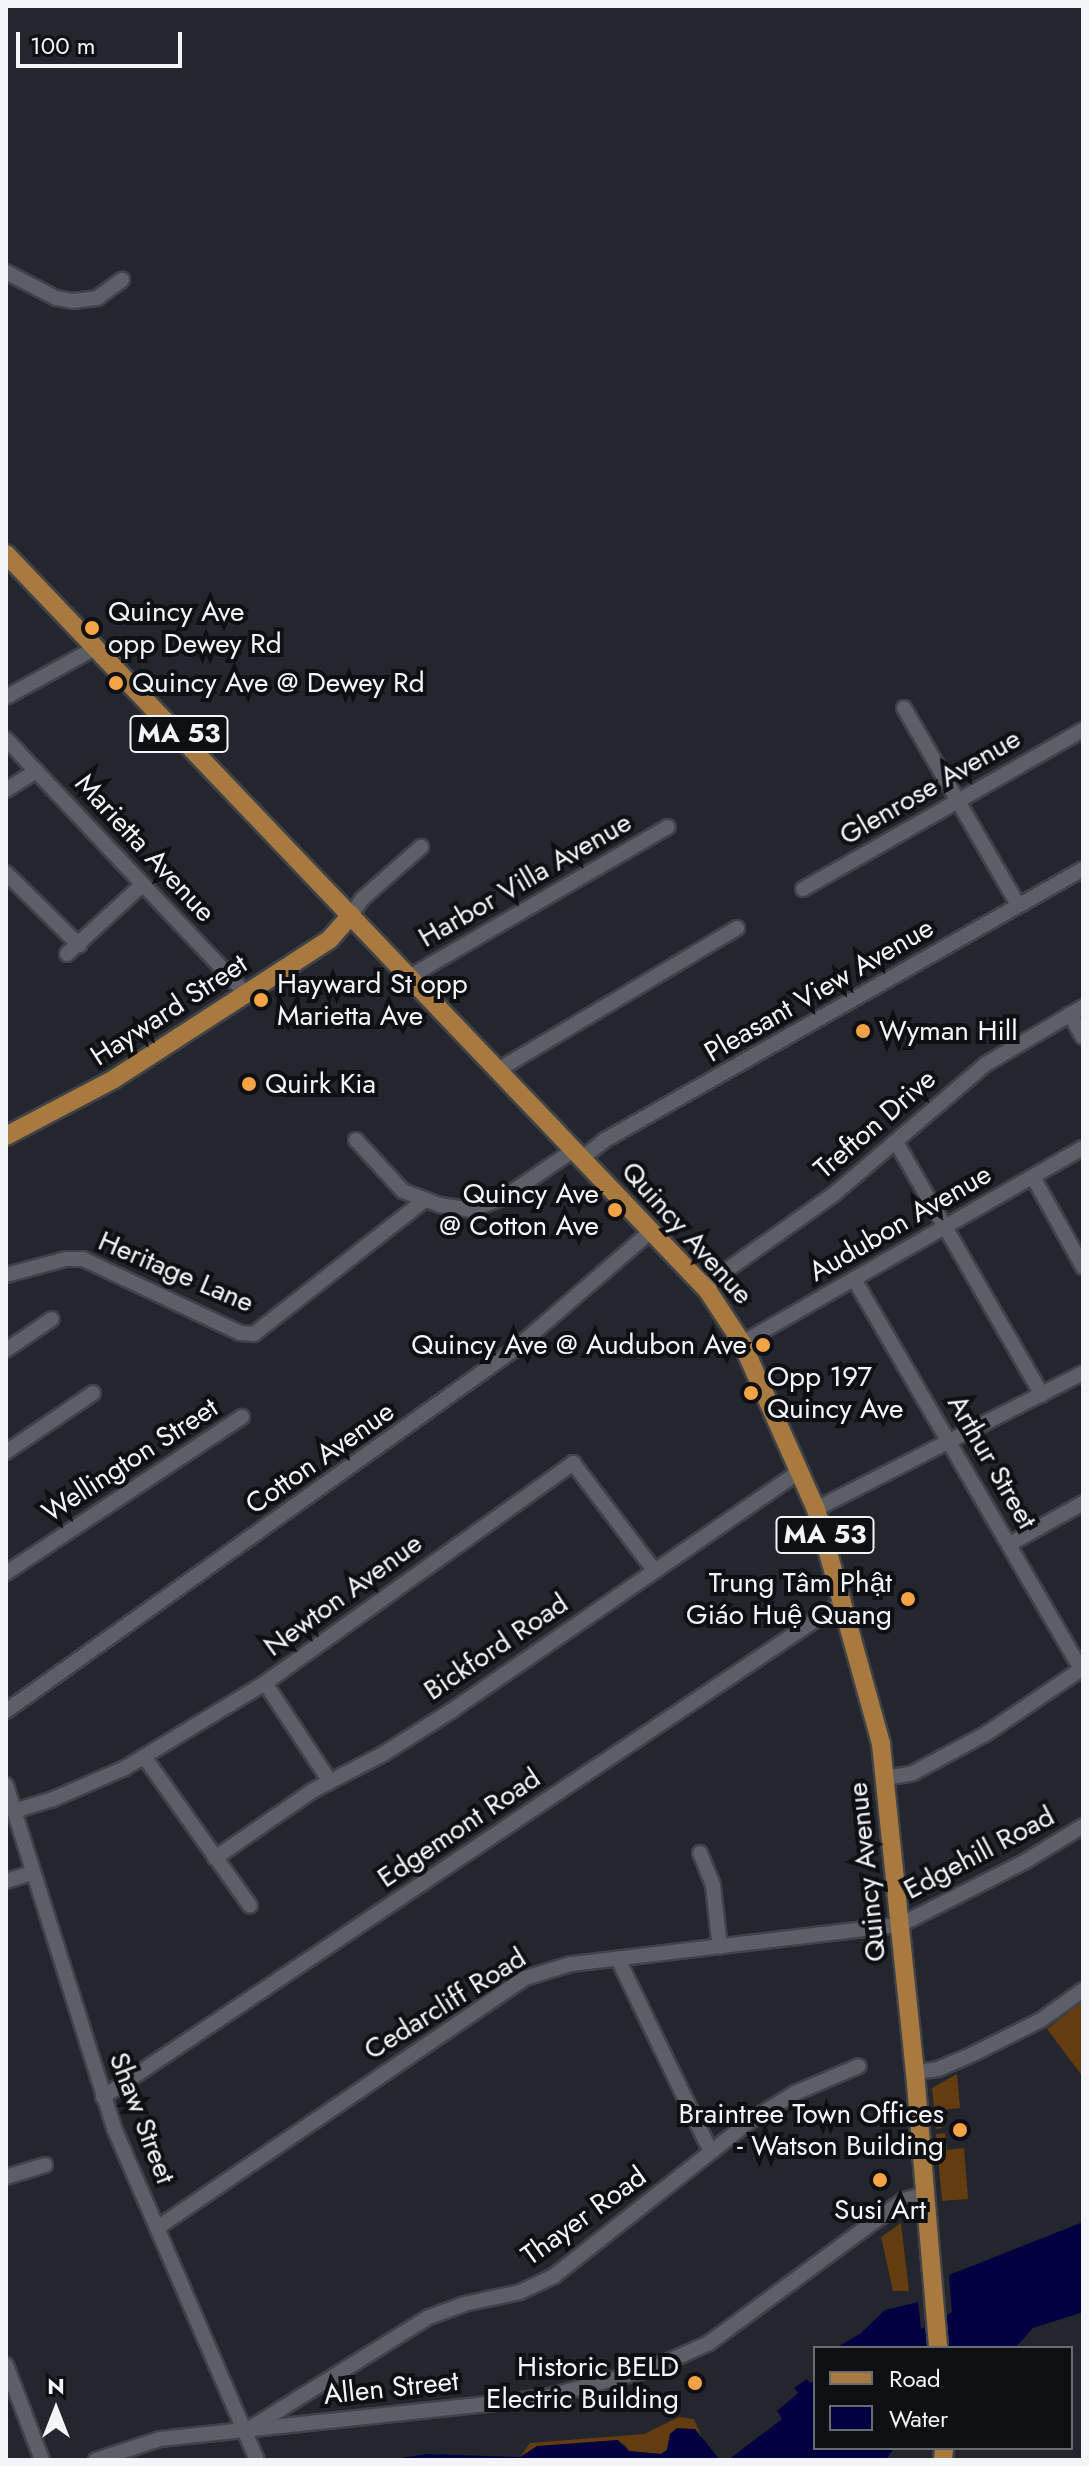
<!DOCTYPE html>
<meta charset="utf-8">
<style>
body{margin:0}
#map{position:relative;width:1089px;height:2466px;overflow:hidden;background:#23262c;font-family:Jost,sans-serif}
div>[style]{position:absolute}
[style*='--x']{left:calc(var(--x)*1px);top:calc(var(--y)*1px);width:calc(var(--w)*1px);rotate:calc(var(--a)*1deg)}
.green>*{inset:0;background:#633d0f}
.water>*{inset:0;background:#030042}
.roads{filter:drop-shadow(2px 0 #3f4247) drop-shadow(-2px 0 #3f4247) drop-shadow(0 2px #3f4247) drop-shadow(0 -2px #3f4247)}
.minor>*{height:14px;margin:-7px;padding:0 7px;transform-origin:7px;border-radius:7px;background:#5c5f67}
.major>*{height:18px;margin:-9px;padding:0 9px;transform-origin:9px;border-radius:9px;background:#a97a3f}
.dots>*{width:22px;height:22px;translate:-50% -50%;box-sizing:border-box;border:4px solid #0e0f12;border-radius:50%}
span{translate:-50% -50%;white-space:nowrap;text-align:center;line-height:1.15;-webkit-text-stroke:8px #0e0f12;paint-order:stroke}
.shield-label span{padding:2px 6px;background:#0e0f12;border:2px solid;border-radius:6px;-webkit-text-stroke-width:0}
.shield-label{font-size:26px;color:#f3f5f9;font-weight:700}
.poi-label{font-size:28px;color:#f3f5f9}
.left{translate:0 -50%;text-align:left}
.right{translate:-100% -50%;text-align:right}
.street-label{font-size:28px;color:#f3f5f9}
.frame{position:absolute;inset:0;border:8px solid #f3f5f9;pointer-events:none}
.legend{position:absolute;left:813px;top:2346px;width:260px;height:104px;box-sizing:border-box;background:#0e0f12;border:2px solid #6a6b6e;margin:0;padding:10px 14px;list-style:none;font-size:24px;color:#f3f5f9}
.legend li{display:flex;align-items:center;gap:16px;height:40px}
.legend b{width:40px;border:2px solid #6a6b6e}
.north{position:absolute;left:16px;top:2370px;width:80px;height:80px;-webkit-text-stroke:6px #0e0f12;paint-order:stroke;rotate:0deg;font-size:22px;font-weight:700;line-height:32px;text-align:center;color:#f3f5f9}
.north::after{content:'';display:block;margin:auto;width:28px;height:36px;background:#f3f5f9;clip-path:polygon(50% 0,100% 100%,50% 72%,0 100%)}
.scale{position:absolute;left:16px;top:32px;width:166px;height:36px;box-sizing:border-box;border:4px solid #f3f5f9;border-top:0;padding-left:10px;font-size:24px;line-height:28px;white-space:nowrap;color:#f3f5f9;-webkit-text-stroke:6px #0e0f12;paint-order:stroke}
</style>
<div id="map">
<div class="green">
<i style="clip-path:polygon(1083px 2001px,1083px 2077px,1047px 2029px)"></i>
<i style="clip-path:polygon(957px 2074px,960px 2108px,941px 2110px,942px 2128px,936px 2129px,932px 2088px)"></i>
<i style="clip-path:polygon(945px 2133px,947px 2150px,964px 2148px,968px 2199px,942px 2201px,936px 2134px)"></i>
<i style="clip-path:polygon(901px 2223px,909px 2291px,893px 2291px,881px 2237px)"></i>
<i style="clip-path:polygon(679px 2417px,694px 2419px,703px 2440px,695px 2429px,670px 2434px,667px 2450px,661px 2454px,629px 2451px,624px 2444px,520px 2457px,530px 2443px,644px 2434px)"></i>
</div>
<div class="water">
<i style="clip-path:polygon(1083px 2222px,1083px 2312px,1033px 2328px,1015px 2348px,836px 2348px,861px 2333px,885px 2310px,918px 2302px,921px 2329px,952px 2312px,949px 2275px)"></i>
<i style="clip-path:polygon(807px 2379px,810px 2383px,815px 2380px,815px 2448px,894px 2448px,886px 2460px,728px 2460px,782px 2419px,777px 2411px,798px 2393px,794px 2388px)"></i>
<i style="clip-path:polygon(677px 2428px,695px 2429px,720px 2460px,387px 2460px,427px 2454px,520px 2457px,537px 2446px,618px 2440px,629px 2451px,661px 2454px,667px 2450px,670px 2434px)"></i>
</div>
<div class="roads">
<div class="minor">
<i style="--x:6;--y:272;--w:56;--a:27.5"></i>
<i style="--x:56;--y:298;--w:17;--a:10"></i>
<i style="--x:73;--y:301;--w:24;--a:-7"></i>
<i style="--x:97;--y:298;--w:31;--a:-36"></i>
<i style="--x:6;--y:697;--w:104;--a:-28.8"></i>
<i style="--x:904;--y:708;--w:228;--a:59.9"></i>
<i style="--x:6;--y:739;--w:350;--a:46.7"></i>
<i style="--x:6;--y:790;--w:36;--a:-32"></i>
<i style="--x:6;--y:873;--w:103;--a:44.6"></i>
<i style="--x:803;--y:889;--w:322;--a:-29.6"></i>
<i style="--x:351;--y:915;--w:19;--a:-55"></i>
<i style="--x:362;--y:899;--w:79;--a:-41.4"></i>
<i style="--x:67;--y:954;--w:102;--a:-42.6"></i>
<i style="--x:409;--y:977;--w:299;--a:-30.1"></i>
<i style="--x:1070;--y:1014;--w:26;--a:61"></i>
<i style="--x:498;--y:1070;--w:278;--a:-30.7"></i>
<i style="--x:356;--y:1140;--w:69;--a:47.3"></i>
<i style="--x:403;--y:1191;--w:40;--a:21"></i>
<i style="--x:440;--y:1205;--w:30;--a:9"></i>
<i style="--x:470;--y:1210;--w:35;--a:-20"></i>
<i style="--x:503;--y:1198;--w:86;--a:-34.1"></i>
<i style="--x:896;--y:1142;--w:292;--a:60"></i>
<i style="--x:582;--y:1158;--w:29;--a:-38"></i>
<i style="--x:605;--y:1140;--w:549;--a:-29.55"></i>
<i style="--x:1033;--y:1177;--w:103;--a:60.9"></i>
<i style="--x:6;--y:1275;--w:62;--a:-14.9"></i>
<i style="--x:66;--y:1259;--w:17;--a:0"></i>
<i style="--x:83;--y:1259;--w:174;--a:25.2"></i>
<i style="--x:240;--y:1333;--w:14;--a:4"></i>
<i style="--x:254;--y:1334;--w:217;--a:-38.1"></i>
<i style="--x:854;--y:1279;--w:455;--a:59.8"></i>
<i style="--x:703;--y:1287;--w:159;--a:-35.3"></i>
<i style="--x:833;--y:1195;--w:201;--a:-40.6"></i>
<i style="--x:986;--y:1064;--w:113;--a:-30.4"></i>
<i style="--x:742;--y:1343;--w:393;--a:-29.8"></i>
<i style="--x:6;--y:1350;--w:55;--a:-34"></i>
<i style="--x:6;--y:1452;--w:105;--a:-34.1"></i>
<i style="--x:816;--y:1509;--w:300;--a:-27"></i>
<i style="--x:1010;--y:1544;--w:84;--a:-29.3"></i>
<i style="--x:6;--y:1573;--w:283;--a:-33.5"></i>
<i style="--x:265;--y:1683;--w:116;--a:56.6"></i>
<i style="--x:6;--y:1711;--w:625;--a:-35.42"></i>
<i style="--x:515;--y:1349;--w:180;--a:-40.9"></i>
<i style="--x:145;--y:1758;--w:181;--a:54.6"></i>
<i style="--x:886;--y:1778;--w:27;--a:-10"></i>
<i style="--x:913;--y:1773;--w:84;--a:-28.4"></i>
<i style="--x:987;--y:1733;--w:116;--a:-34.1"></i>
<i style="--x:6;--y:1785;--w:360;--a:72.5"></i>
<i style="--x:114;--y:2128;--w:361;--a:66.7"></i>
<i style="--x:14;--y:1811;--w:39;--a:-17"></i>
<i style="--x:51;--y:1800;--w:81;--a:-23.4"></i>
<i style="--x:125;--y:1768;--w:164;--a:-31.3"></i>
<i style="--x:265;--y:1683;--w:379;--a:-35.5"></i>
<i style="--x:573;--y:1463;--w:134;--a:52.9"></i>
<i style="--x:700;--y:1853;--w:35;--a:68"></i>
<i style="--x:713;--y:1886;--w:61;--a:83.5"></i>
<i style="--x:215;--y:1858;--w:118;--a:-34.6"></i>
<i style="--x:312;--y:1791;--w:80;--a:-27.5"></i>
<i style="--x:383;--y:1754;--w:80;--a:-32.3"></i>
<i style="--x:451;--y:1711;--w:424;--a:-34.5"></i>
<i style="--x:6;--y:1881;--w:28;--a:-17"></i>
<i style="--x:618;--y:1959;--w:212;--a:64.3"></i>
<i style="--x:915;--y:2072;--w:23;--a:-7"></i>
<i style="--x:938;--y:2069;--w:38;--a:-23"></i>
<i style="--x:973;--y:2054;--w:76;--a:-26.6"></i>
<i style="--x:1041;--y:2020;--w:52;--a:-35.5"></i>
<i style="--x:103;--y:2097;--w:892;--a:-33.8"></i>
<i style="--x:6;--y:2177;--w:41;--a:-17.1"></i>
<i style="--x:157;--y:2228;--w:445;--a:-34.2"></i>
<i style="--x:525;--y:1978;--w:48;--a:-16.9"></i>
<i style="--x:571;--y:1964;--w:331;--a:-6.8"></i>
<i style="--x:900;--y:1925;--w:139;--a:-26.9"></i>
<i style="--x:1024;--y:1862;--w:69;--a:-31.4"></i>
<i style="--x:6;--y:2365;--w:102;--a:69.2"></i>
<i style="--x:252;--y:2427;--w:208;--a:-31.9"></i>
<i style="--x:429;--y:2317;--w:37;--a:-20"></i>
<i style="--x:464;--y:2304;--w:57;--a:-12.1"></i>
<i style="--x:520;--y:2292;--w:38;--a:-25"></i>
<i style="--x:554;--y:2276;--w:253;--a:-38.3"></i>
<i style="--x:753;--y:2119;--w:49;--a:-31.8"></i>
<i style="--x:795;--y:2093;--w:69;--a:-22.9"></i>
<i style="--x:96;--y:2460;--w:67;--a:-18.2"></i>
<i style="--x:160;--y:2439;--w:357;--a:-6.1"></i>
<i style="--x:515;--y:2401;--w:34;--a:-8"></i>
<i style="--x:549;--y:2396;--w:106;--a:-14.8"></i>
<i style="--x:651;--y:2369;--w:64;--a:-24.1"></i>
<i style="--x:709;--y:2343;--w:242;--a:-36.3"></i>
<i style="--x:904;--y:2200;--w:22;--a:-16"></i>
</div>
<div class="major">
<i style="--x:6;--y:554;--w:1018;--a:46.39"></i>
<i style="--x:708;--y:1291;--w:62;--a:56.8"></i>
<i style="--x:742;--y:1343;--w:182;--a:66"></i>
<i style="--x:816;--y:1509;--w:244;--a:74.5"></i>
<i style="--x:881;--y:1744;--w:330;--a:84.1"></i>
<i style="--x:915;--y:2072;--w:277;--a:85.2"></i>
<i style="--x:6;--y:1136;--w:122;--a:-27.8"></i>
<i style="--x:114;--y:1079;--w:257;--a:-32.9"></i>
<i style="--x:330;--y:939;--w:32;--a:-49"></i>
<i style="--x:943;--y:2460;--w:12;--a:-85"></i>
</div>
</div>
<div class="dots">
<i style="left:92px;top:628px;background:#f4a345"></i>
<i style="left:116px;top:683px;background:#f4a345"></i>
<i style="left:261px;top:1000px;background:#f4a345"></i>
<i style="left:863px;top:1031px;background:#f4a345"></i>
<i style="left:249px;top:1084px;background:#f4a345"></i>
<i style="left:615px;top:1210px;background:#f4a345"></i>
<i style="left:763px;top:1345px;background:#f4a345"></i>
<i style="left:751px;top:1393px;background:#f4a345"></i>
<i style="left:908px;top:1599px;background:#f4a345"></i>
<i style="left:960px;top:2130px;background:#f4a345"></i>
<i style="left:880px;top:2180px;background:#f4a345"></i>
<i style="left:695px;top:2383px;background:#f4a345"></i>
</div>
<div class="shield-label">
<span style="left:179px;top:734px">MA 53</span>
<span style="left:825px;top:1535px">MA 53</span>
</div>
<div class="poi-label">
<span class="left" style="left:108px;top:628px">Quincy Ave<br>opp Dewey Rd</span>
<span class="left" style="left:132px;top:683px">Quincy Ave @ Dewey Rd</span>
<span class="left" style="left:277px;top:1000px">Hayward St opp<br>Marietta Ave</span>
<span class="left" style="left:879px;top:1031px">Wyman Hill</span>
<span class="left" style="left:265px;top:1084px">Quirk Kia</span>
<span class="right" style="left:599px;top:1210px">Quincy Ave<br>@ Cotton Ave</span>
<span class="right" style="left:747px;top:1345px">Quincy Ave @ Audubon Ave</span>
<span class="left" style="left:767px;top:1393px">Opp 197<br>Quincy Ave</span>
<span class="right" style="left:892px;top:1599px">Trung Tâm Phật<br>Giáo Huệ Quang</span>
<span class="right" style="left:944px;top:2130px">Braintree Town Offices<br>- Watson Building</span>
<span style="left:880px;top:2210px">Susi Art</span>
<span class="right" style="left:679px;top:2383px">Historic BELD<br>Electric Building</span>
</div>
<div class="street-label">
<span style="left:930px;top:787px;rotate:-30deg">Glenrose Avenue</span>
<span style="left:145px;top:848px;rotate:47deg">Marietta Avenue</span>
<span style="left:525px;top:880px;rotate:-30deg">Harbor Villa Avenue</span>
<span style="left:819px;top:990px;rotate:-30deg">Pleasant View Avenue</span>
<span style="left:169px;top:1010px;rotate:-33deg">Hayward Street</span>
<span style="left:875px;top:1124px;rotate:-41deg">Trefton Drive</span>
<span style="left:900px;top:1223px;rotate:-30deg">Audubon Avenue</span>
<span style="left:687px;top:1233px;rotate:48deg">Quincy Avenue</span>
<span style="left:176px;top:1272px;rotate:23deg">Heritage Lane</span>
<span style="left:320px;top:1458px;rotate:-35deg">Cotton Avenue</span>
<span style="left:130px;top:1460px;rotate:-33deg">Wellington Street</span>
<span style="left:992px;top:1462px;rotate:60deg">Arthur Street</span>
<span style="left:343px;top:1595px;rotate:-36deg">Newton Avenue</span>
<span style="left:496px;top:1647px;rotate:-34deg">Bickford Road</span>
<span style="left:459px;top:1828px;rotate:-34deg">Edgemont Road</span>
<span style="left:979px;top:1853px;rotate:-28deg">Edgehill Road</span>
<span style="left:867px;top:1872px;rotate:-96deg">Quincy Avenue</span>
<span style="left:445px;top:2004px;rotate:-32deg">Cedarcliff Road</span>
<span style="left:142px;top:2118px;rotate:69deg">Shaw Street</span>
<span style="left:584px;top:2216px;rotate:-36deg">Thayer Road</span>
<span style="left:391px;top:2388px;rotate:-6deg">Allen Street</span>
</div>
<div class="frame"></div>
<ul class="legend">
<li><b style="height:10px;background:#a97a3f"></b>Road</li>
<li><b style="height:22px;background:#030042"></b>Water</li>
</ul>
<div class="north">N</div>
<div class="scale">100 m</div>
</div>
